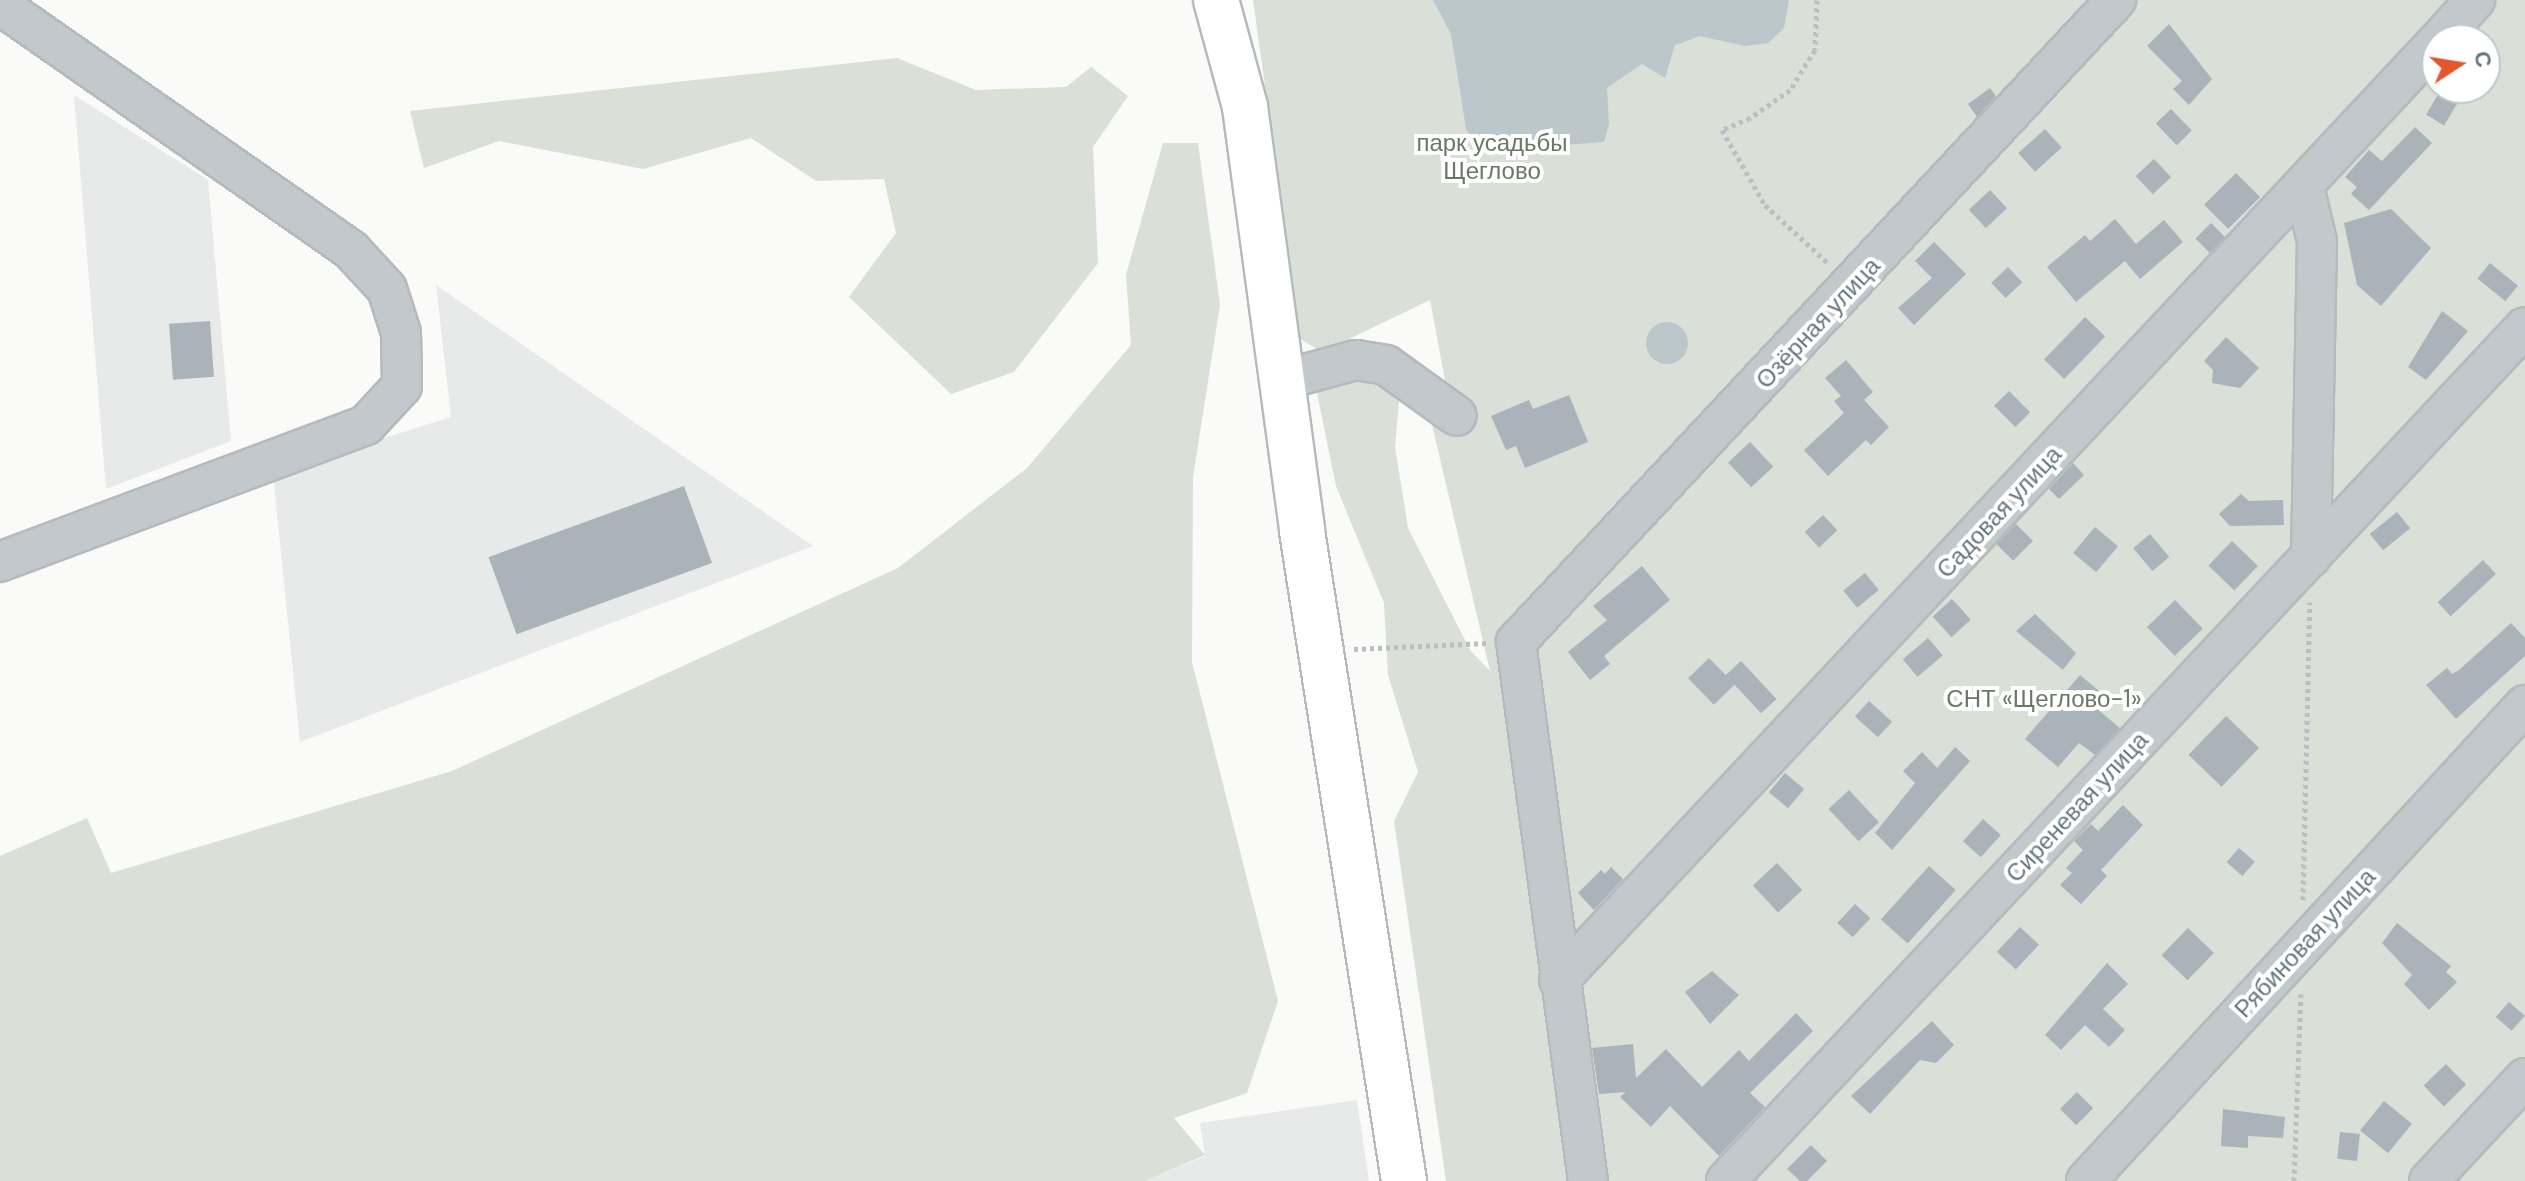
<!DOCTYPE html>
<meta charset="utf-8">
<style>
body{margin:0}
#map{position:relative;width:2525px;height:1181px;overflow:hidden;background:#fafaf8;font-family:"DM Sans",sans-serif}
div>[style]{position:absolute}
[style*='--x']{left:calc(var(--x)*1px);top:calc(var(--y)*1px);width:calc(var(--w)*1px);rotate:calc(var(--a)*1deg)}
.built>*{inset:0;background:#e8e9e9}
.green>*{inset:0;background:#dadfd7}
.water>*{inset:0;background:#bbc7cb}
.round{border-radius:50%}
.building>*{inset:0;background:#aab3b9;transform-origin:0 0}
.path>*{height:5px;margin-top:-2.5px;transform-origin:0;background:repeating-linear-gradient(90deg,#bbbfc2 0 4px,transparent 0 8px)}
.roads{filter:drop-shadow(2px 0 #b5babe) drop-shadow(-2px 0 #b5babe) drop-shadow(0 2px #b5babe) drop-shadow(0 -2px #b5babe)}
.minor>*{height:38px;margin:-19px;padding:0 19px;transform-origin:19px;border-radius:19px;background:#c3c8cc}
.major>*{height:44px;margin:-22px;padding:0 22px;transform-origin:22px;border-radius:22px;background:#fff}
span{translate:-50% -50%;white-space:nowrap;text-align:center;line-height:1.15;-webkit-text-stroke:8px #fff;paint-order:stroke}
.park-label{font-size:24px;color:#687a64}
.street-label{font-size:24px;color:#657683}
.north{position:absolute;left:2421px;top:24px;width:80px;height:80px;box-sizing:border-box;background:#fff;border:2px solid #c1c8cd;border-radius:50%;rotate:78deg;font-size:22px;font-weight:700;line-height:32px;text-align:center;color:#657683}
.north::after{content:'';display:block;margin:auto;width:28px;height:36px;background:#e4572e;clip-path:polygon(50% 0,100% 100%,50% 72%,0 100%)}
</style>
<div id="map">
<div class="built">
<i style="clip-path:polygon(74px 95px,208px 180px,231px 441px,106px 489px)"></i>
<i style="clip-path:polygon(436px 285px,813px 546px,300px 742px,273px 473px,451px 417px)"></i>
<i style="clip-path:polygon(1357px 1100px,1369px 1181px,1145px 1181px,1205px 1156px,1200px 1123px)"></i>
</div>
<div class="green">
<i style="clip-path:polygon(evenodd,1253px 0,2525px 0,2525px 1181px,1446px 1181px,1394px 821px,1418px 772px,1388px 675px,1384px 603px,1336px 486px,1317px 393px,1339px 381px,1367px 376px,1399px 401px,1395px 447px,1408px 528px,1470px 650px,1490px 671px,1429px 412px,1448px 396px,1430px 300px,1322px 352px,1300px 339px,1253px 0,2437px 40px,2485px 40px,2485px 88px,2437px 88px,2437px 40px)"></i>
<i style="clip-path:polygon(897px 58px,976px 90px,1066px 87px,1091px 67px,1128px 96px,1093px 147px,1098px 263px,1014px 372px,951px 394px,849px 297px,896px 233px,884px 179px,816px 181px,751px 138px,643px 169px,499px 141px,424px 168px,410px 111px)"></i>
<i style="clip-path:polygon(1163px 143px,1198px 143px,1220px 305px,1193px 477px,1192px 662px,1278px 1001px,1247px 1093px,1174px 1118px,1205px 1155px,1145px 1181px,0 1181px,0 856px,87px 818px,111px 873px,452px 771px,898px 568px,1027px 468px,1131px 345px,1126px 275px)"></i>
</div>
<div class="water">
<i style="clip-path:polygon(1433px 0,1789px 0,1784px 28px,1768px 43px,1745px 46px,1700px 36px,1675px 45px,1665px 78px,1642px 64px,1607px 88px,1609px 124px,1604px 142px,1499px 150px,1478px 147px,1466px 129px,1451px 34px)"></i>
<i class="round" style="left:1646px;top:322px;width:42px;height:42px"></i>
</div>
<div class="building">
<i style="clip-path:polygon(2169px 24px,2212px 79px,2189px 105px,2173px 89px,2182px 81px,2147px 46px)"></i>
<i style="clip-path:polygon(1990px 88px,1996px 96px,1977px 117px,1968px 104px)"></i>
<i style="left:2442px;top:88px;width:21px;height:31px;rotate:31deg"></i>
<i style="left:2171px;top:109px;width:30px;height:21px;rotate:46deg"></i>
<i style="clip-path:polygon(2415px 127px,2432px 143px,2369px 210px,2351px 194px,2357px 187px,2345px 177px,2369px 150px,2382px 161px)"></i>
<i style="left:2045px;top:129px;width:25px;height:36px;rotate:48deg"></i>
<i style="left:2154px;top:159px;width:25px;height:25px;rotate:47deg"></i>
<i style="left:2236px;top:173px;width:34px;height:45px;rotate:45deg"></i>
<i style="left:1990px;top:190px;width:25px;height:29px;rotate:47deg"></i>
<i style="clip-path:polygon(2391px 209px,2431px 248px,2381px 306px,2357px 285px,2344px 223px)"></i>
<i style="clip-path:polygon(2115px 219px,2136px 244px,2164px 220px,2183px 242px,2140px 279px,2125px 261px,2076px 302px,2047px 267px,2085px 235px,2090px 241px)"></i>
<i style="left:2211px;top:223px;width:20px;height:22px;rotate:45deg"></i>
<i style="clip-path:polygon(1934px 242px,1966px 274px,1914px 325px,1898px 308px,1932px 278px,1915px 261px)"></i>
<i style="left:2490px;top:263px;width:36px;height:20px;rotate:39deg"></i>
<i style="left:2008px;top:267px;width:21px;height:23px;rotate:47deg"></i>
<i style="clip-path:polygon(2442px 311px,2468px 331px,2426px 380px,2408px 367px)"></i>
<i style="left:2085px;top:317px;width:28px;height:59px;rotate:44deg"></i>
<i style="left:210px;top:321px;width:56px;height:41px;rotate:86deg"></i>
<i style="clip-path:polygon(2226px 337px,2259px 368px,2240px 388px,2212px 383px,2213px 370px,2204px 361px)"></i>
<i style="clip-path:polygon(1846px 360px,1873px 392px,1864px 400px,1889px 427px,1871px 445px,1866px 440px,1828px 476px,1804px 450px,1844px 413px,1834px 401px,1841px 396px,1825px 378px)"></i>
<i style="left:2009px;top:391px;width:30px;height:21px;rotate:45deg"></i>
<i style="clip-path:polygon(1569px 395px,1588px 442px,1525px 468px,1516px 446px,1506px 450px,1491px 416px,1529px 400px,1533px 409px)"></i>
<i style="left:1750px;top:442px;width:34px;height:30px;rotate:47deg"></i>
<i style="clip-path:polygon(2073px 463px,2084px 475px,2059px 499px,2049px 489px)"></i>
<i style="left:684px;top:486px;width:82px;height:208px;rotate:70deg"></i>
<i style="clip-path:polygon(2241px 494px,2249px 501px,2283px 500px,2284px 525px,2230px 526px,2219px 514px)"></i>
<i style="left:2397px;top:512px;width:21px;height:35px;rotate:51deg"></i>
<i style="left:1823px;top:515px;width:21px;height:25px;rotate:47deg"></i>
<i style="left:2016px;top:524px;width:24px;height:28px;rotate:45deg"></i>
<i style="left:2095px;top:527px;width:30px;height:34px;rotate:40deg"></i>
<i style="left:2150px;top:534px;width:30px;height:22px;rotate:50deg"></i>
<i style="left:2232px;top:541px;width:36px;height:34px;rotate:44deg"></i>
<i style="left:2483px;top:560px;width:19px;height:62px;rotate:47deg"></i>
<i style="clip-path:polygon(1642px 566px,1670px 600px,1604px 656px,1610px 664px,1590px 680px,1568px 652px,1607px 620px,1593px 606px)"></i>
<i style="left:1865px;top:573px;width:22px;height:28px;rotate:51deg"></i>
<i style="left:1952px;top:599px;width:28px;height:26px;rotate:48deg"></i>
<i style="left:2175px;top:600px;width:40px;height:39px;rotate:46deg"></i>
<i style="clip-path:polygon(2035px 614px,2076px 653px,2063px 670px,2016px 631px)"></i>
<i style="clip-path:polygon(2511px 623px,2525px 638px,2525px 656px,2456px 719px,2426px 685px,2447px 668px,2452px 674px,2459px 670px)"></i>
<i style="left:1928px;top:638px;width:23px;height:33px;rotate:50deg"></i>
<i style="left:1709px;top:658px;width:37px;height:29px;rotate:46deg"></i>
<i style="left:1741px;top:661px;width:52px;height:21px;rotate:47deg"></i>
<i style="clip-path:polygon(2080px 675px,2104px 695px,2095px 707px,2120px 728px,2095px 755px,2079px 743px,2058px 767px,2025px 739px)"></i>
<i style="left:1869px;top:701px;width:31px;height:21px;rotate:42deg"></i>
<i style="left:2226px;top:716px;width:46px;height:54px;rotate:44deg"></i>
<i style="clip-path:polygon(1955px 747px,1970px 761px,1892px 850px,1875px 833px,1915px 783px,1903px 771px,1922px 752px,1937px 768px)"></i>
<i style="left:1785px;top:773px;width:25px;height:25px;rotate:40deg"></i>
<i style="left:1849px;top:790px;width:44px;height:28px;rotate:47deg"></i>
<i style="clip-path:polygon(2123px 805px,2143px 825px,2101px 870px,2107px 876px,2081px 904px,2060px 885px,2072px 873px,2066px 868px,2083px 850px,2074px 841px,2091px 824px,2098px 831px)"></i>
<i style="left:1983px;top:819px;width:24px;height:30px;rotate:42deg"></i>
<i style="left:2239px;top:848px;width:21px;height:19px;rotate:41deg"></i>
<i style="left:1777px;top:863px;width:37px;height:33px;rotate:47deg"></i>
<i style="left:1929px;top:866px;width:36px;height:72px;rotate:42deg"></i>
<i style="clip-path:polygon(1611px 867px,1623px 879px,1594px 910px,1578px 893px,1601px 870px,1605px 874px)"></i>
<i style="left:1855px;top:904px;width:21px;height:26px;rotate:43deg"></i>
<i style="clip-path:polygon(2397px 923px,2451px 966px,2446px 972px,2457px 982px,2429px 1010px,2404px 984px,2412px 975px,2382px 943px)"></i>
<i style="left:2020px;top:927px;width:26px;height:34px;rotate:43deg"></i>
<i style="left:2188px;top:928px;width:36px;height:38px;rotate:44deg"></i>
<i style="clip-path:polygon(2107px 963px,2128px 984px,2103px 1009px,2125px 1030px,2109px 1047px,2085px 1025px,2061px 1050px,2045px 1035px)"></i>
<i style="clip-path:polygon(1712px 971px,1739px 995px,1710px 1024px,1685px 992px)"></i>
<i style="left:2509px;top:1002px;width:21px;height:20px;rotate:41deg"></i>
<i style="clip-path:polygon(1796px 1013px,1813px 1031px,1750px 1093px,1765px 1107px,1719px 1156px,1670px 1106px,1651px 1127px,1620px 1097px,1626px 1092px,1599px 1094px,1592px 1048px,1633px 1044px,1636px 1078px,1666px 1049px,1702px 1087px,1739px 1050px,1749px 1061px)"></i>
<i style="clip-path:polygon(1932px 1021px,1954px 1045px,1936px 1063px,1920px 1060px,1870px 1114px,1851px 1096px)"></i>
<i style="left:2446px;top:1064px;width:29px;height:31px;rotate:46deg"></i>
<i style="left:2077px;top:1092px;width:23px;height:24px;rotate:45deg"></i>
<i style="left:2384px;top:1101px;width:36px;height:38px;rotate:39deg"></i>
<i style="clip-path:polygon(2223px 1109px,2285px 1117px,2283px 1138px,2248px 1136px,2248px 1148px,2221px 1146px)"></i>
<i style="left:2340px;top:1132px;width:20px;height:27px;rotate:6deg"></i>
<i style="clip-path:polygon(1811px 1145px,1827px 1161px,1807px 1181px,1800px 1181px,1787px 1169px)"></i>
</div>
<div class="path">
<i style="--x:1817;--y:0;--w:50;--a:92.3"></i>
<i style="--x:1815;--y:50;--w:47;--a:122"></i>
<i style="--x:1790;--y:90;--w:49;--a:145"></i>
<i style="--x:1750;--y:118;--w:30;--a:157"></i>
<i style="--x:1722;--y:130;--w:86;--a:60.2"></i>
<i style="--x:1765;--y:205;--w:87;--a:42.7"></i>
<i style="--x:1354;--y:649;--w:134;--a:-2.6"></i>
<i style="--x:2303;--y:900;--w:298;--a:-88.7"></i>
<i style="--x:2294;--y:1181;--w:187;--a:-87.9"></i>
</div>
<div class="roads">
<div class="minor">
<i style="--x:0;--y:5;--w:428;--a:34.9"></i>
<i style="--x:351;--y:250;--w:53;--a:47.3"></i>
<i style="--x:387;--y:289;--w:46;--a:72.3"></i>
<i style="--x:401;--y:333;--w:53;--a:88.9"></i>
<i style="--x:402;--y:386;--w:53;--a:132.7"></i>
<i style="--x:366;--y:425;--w:391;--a:159.5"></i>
<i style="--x:2439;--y:40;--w:54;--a:-48"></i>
<i style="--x:2304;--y:187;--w:56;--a:76.5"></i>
<i style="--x:2317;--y:241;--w:316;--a:91.1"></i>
<i style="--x:1283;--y:380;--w:76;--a:-15.3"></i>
<i style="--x:1356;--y:360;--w:30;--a:9"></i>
<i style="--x:1386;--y:365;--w:87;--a:35.7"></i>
<i style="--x:1559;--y:980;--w:1285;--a:-46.89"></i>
<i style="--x:1588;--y:1181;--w:544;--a:-97.61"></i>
<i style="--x:1516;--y:642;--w:879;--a:-46.94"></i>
<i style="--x:1726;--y:1181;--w:1169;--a:-46.91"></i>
<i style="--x:2086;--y:1181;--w:648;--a:-47.32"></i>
<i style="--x:2429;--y:1181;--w:141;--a:-47"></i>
</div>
<div class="major">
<i style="--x:1216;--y:0;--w:111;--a:74.8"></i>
<i style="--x:1245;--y:107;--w:428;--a:82.3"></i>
<i style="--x:1302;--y:531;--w:658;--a:81.08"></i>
</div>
</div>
<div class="park-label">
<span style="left:1492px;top:157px">парк усадьбы<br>Щеглово</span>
<span style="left:2044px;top:699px">СНТ «Щеглово-1»</span>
</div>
<div class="street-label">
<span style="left:1818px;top:323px;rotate:-47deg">Озёрная улица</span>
<span style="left:1999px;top:512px;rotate:-47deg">Садовая улица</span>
<span style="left:2077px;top:807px;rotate:-47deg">Сиреневая улица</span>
<span style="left:2305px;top:943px;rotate:-47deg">Рябиновая улица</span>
</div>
<div class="north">С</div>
</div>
